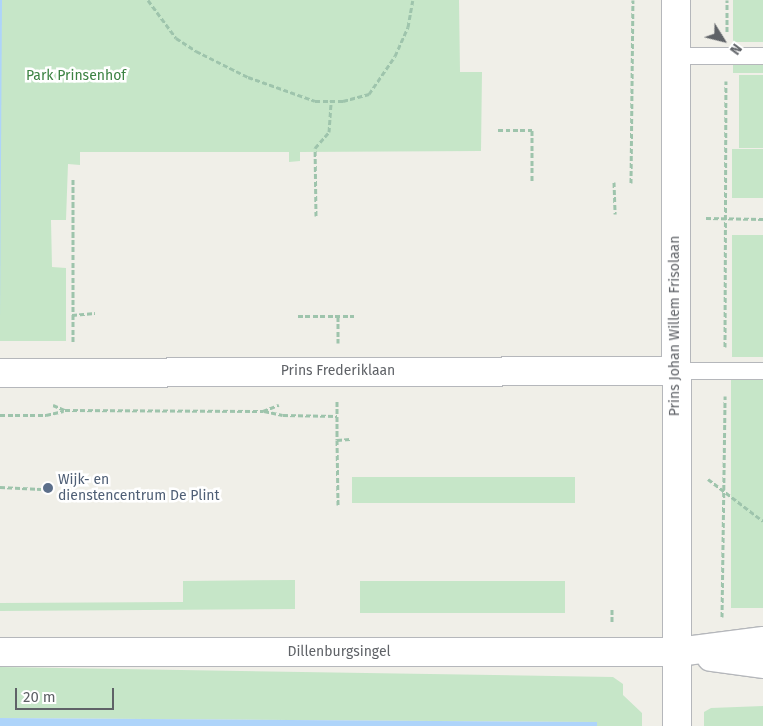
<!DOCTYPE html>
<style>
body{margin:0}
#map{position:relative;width:763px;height:726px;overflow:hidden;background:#f0efe8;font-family:"Fira Sans",sans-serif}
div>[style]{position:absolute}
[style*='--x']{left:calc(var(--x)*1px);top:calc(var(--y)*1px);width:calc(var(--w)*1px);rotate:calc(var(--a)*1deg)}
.green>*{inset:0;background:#c6e6c8;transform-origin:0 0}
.water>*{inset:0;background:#aed4fa}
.path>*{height:3px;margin-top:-1.5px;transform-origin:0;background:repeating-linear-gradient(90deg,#9ec4ac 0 5px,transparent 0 7.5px)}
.roads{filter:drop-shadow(1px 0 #b5b7bb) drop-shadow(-1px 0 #b5b7bb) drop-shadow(0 1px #b5b7bb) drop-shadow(0 -1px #b5b7bb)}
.lane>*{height:16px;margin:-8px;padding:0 8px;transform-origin:8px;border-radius:8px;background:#fff}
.street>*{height:28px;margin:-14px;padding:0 14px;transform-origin:14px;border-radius:14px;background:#fff}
.secondary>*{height:28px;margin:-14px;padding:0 14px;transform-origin:14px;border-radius:14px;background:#fff}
.dots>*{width:14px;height:14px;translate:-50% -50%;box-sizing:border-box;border:2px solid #fff;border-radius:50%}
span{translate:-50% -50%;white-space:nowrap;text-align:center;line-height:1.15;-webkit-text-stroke:5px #fff;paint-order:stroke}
.park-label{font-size:14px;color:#3b8242}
.street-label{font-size:14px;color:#5f6267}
.service-label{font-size:14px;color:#4e5e75}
.left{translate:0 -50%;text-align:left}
.north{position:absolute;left:698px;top:15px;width:50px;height:50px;-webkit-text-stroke:4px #fff;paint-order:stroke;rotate:126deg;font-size:14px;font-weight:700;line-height:20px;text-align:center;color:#5f6267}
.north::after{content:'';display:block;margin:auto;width:18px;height:22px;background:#5f6267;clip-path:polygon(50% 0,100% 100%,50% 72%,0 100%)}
.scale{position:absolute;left:15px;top:688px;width:99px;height:22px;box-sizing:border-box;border:2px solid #5f6267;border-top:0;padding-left:6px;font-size:15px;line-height:18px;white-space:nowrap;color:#5f6267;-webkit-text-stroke:4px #fff;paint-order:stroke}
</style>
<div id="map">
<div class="green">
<i style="clip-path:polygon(0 0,459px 0,460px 72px,482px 72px,481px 151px,300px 152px,300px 161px,289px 162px,289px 152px,80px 152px,80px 165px,68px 164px,66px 220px,51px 220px,52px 267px,66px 268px,66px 341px,0 341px)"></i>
<i style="left:733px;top:0;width:30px;height:42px"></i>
<i style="left:733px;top:64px;width:30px;height:9px"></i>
<i style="left:739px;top:75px;width:24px;height:73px"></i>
<i style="left:732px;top:149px;width:31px;height:49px"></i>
<i style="left:732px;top:235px;width:31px;height:122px"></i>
<i style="left:731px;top:378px;width:32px;height:230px"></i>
<i style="left:575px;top:477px;width:26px;height:223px;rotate:90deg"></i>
<i style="clip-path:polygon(295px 580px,295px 609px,0 611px,0 603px,183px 602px,183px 581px)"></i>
<i style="left:565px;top:581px;width:32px;height:205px;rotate:90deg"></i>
<i style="clip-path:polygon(0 667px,613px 677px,623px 684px,623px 695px,642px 713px,642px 726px,597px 726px,596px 722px,0 718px)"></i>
<i style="clip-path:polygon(763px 706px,763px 726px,704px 726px,704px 712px,711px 708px)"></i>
</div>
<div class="water">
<i style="clip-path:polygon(0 0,2px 0,0 321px)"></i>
<i style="clip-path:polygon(0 718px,597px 722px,597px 726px,0 726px)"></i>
</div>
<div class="path">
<i style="--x:148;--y:0;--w:47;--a:53.6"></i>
<i style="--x:176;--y:38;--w:24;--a:33"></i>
<i style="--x:196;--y:51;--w:58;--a:26.6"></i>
<i style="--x:248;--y:77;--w:71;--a:19.7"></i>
<i style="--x:315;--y:101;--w:28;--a:0"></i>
<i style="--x:343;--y:101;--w:27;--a:-15"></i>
<i style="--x:369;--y:94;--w:46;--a:-55.6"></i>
<i style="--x:395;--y:56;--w:32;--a:-66"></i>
<i style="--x:408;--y:27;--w:27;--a:-80"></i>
<i style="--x:727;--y:32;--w:32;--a:-90"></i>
<i style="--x:498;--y:130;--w:34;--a:0"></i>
<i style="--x:532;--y:130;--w:52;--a:90"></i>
<i style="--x:614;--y:182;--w:32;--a:88"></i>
<i style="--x:631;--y:183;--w:183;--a:-89.4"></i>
<i style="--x:316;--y:216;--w:68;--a:-90.8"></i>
<i style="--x:315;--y:148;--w:21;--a:-49"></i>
<i style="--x:329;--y:132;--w:32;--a:-86"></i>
<i style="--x:706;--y:218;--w:57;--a:1"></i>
<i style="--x:72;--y:315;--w:23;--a:-5"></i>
<i style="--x:298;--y:316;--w:56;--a:0"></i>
<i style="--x:338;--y:316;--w:27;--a:90"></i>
<i style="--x:73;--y:342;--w:164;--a:-90"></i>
<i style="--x:725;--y:347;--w:266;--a:-89.8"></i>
<i style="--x:337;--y:401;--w:39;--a:90"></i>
<i style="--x:337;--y:440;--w:13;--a:-4"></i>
<i style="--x:53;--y:405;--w:13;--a:23"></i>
<i style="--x:65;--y:410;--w:198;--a:0.3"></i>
<i style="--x:263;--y:411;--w:17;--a:-21"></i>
<i style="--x:264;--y:411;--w:19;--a:12"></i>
<i style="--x:283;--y:415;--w:54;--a:1.1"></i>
<i style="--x:0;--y:415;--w:46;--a:0"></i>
<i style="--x:46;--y:415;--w:18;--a:-13"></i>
<i style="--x:337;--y:440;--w:65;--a:89.1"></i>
<i style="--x:708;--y:479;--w:69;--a:37.4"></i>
<i style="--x:0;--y:487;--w:41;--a:2.8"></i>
<i style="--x:722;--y:617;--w:221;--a:-89.2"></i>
<i style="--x:612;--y:622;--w:13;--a:-90"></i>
</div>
<div class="roads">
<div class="lane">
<i style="--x:676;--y:56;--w:87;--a:0"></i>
<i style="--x:676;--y:371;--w:87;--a:0"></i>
</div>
<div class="street">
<i style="--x:676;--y:0;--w:726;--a:89.92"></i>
<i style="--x:0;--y:373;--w:676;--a:-0.17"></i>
</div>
<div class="secondary">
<i style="--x:0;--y:652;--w:678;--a:0"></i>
<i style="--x:678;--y:652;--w:86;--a:-7.4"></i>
<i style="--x:711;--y:657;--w:52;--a:7.7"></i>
</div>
</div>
<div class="dots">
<i style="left:48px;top:488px;background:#5c6f8a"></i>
</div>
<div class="park-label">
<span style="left:76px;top:76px">Park Prinsenhof</span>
</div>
<div class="street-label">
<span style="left:675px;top:326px;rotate:-90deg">Prins Johan Willem Frisolaan</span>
<span style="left:338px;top:371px">Prins Frederiklaan</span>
<span style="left:339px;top:652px">Dillenburgsingel</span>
</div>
<div class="service-label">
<span class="left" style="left:58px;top:488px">Wijk- en<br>dienstencentrum De Plint</span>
</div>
<div class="north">N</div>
<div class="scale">20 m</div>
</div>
